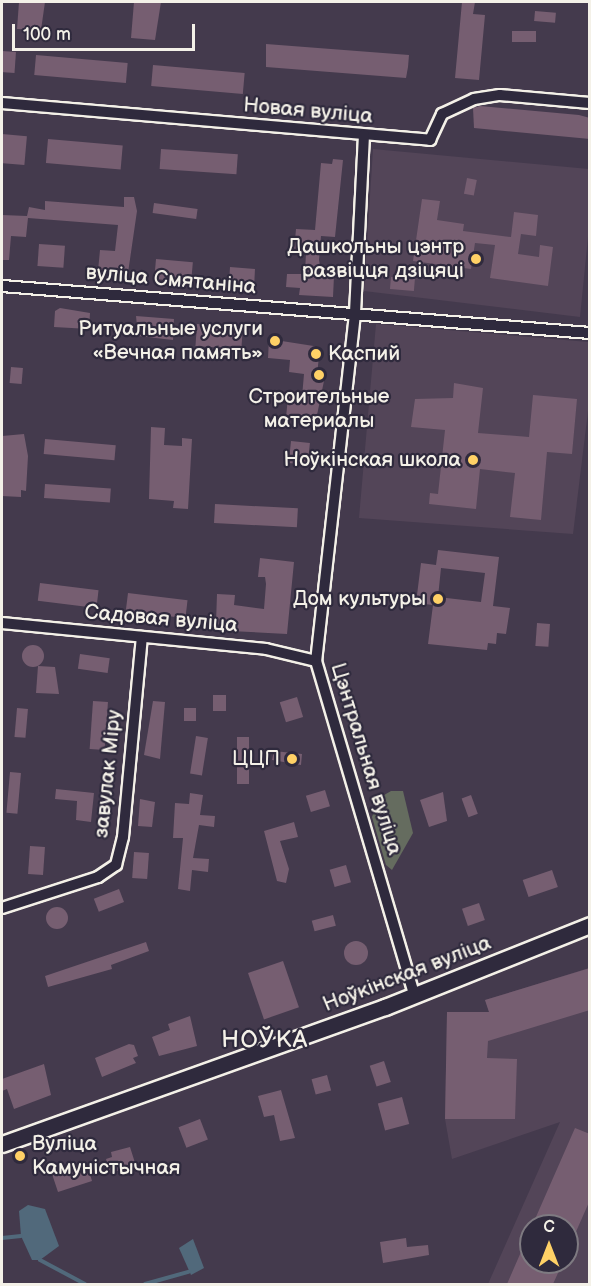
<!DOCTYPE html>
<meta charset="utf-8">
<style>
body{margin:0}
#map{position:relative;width:591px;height:1286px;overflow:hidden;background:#443a4d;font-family:"Balsamiq Sans",sans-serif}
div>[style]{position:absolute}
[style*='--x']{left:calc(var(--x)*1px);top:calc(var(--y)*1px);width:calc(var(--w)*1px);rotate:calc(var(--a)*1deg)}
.built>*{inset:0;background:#534558}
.green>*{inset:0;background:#656c5f}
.water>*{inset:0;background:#51697b}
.stream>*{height:4px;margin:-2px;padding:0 2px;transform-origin:2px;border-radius:2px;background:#51697b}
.building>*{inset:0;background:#765e71;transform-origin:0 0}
.round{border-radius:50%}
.roads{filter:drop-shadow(2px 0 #f4f1e8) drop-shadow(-2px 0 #f4f1e8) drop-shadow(0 2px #f4f1e8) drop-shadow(0 -2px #f4f1e8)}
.minor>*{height:10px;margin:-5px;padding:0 5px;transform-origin:5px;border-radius:5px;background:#2f2a3d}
.secondary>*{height:15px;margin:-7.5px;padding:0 7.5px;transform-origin:7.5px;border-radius:7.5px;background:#2f2a3d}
.dots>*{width:16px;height:16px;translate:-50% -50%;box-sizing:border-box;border:3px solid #2f2a3d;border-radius:50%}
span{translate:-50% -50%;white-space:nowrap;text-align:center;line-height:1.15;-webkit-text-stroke:4.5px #2f2a3d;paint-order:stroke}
.street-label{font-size:21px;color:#f4f1e8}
.poi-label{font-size:21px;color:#f4f1e8}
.right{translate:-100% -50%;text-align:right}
.left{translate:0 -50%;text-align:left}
.quarter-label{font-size:24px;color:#f4f1e8;letter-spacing:1.5px}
.frame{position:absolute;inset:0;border:3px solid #f4f1e8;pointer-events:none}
.north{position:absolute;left:519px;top:1214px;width:60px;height:60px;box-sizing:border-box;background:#2f2a3d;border:2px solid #7e7a81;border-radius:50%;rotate:0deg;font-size:16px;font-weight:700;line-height:24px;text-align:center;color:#f4f1e8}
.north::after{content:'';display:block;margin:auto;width:21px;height:27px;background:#ffd166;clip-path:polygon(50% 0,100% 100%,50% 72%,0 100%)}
.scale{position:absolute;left:12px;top:24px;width:183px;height:27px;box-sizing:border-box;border:3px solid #f4f1e8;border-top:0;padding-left:8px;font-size:18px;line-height:21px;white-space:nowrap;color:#f4f1e8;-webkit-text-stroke:4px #2f2a3d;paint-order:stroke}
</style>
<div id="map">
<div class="built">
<i style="clip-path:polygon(373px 149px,589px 169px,589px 227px,580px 317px,364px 291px)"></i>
<i style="clip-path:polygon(376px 324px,589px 342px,589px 403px,573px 534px,359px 518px)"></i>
<i style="clip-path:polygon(evenodd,589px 968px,589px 1284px,488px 1284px,560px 1122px,452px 1159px,445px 1119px,447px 1012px,489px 1012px,485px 1000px,589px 968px,531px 1226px,567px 1226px,567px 1262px,531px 1262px,531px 1226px)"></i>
</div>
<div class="green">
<i style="clip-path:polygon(391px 791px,403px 791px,413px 833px,392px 870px,386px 865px,372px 817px,379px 798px)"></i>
</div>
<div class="water">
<i style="clip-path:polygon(28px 1205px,45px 1209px,59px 1246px,40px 1260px,32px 1260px,21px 1236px,19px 1211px)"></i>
<i style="clip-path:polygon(193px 1239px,204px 1268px,191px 1275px,179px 1248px)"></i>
</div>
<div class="stream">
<i style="--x:2;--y:1238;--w:19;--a:-6"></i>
<i style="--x:40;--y:1260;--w:51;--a:28.1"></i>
<i style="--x:145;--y:1284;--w:45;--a:-15.6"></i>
</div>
<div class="building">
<i style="clip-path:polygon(19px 2px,45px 2px,41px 30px,17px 29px)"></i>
<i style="clip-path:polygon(134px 2px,161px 2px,155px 40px,131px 38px)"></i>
<i style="clip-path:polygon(462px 2px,475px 2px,473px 14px,485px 15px,479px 80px,455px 78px)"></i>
<i style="left:535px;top:11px;width:21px;height:10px;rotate:5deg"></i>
<i style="left:512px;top:31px;width:24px;height:11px"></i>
<i style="clip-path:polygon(266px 44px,409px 55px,408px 67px,406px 78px,266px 67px)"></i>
<i style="left:2px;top:51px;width:14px;height:21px;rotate:4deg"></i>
<i style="left:36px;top:55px;width:92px;height:20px;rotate:5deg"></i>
<i style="left:153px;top:65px;width:92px;height:21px;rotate:5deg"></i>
<i style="clip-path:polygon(480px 106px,579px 115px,590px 118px,590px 139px,474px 128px,473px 108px)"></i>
<i style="left:2px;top:134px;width:25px;height:29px;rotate:5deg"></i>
<i style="left:48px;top:139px;width:75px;height:24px;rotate:5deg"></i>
<i style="left:161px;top:149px;width:77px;height:20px;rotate:4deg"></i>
<i style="clip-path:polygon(333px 159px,343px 160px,335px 237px,321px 236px,319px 260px,322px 275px,334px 276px,333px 297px,299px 295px,300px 288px,286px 287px,287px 274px,305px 274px,306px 252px,294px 251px,296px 229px,315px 230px,321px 163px,332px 164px)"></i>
<i style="left:467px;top:178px;width:10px;height:16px;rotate:11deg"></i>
<i style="clip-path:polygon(124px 197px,134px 197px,137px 211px,128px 273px,98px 271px,100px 250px,115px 251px,118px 225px,28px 218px,26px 237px,11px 236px,9px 260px,2px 260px,2px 215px,27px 216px,29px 207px,45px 210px,45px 201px,124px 207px)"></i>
<i style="clip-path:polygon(422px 199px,440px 201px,437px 220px,464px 224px,463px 231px,511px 237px,514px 212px,538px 215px,536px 236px,521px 234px,518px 254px,539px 257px,540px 245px,553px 247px,548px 286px,490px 278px,495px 245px,475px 243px,471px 269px,413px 261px)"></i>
<i style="left:154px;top:203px;width:44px;height:10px;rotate:8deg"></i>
<i style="left:39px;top:244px;width:26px;height:22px;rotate:4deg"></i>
<i style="left:156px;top:259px;width:37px;height:20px;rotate:5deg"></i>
<i style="clip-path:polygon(230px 267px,255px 269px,254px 288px,234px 286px,229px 282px)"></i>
<i style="left:391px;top:277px;width:24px;height:12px;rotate:5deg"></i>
<i style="clip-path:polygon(60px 308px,90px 313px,89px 329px,54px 327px,55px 311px)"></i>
<i style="clip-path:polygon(136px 316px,174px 319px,173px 340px,138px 336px)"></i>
<i style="left:197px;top:324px;width:46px;height:22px;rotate:4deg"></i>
<i style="clip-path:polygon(269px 339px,320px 347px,317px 375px,325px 376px,316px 420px,286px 418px,288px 396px,302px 397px,304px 374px,289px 372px,290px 360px,268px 358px)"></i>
<i style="left:11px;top:367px;width:12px;height:16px;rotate:5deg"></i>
<i style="clip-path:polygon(454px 383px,483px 388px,478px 433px,529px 437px,533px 395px,577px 399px,572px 454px,547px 452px,541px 520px,510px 517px,515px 473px,480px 469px,476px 509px,429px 504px,430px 493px,438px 494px,445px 430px,411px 427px,415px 399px,453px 398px)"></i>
<i style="clip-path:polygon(151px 427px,165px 428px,164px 445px,182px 446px,182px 438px,192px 439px,188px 509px,173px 508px,174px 501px,149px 499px)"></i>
<i style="clip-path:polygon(24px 434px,28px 456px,26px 491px,21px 490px,21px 497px,2px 496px,2px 436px)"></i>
<i style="left:45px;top:439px;width:71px;height:15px;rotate:5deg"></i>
<i style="left:291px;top:441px;width:19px;height:22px;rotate:6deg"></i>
<i style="left:45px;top:484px;width:66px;height:14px;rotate:4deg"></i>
<i style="left:215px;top:504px;width:83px;height:19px;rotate:3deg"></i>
<i style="clip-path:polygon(evenodd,438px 550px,499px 557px,493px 606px,510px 608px,506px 634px,497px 633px,496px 644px,488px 643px,487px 650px,428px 644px,433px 605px,416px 603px,421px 563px,436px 565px,438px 550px,441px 568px,485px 573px,481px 602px,438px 597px,441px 568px)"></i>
<i style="clip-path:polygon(260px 558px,294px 562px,287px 634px,230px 631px,216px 623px,217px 594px,235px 595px,234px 605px,264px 609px,266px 584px,265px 577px,258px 577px)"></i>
<i style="left:40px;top:583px;width:59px;height:18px;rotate:7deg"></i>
<i style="left:128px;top:593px;width:60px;height:18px;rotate:7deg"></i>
<i style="left:537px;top:623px;width:13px;height:23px;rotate:4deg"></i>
<i class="round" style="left:22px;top:645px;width:22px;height:22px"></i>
<i style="left:80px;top:654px;width:30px;height:15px;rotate:8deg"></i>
<i style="clip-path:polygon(38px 666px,55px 667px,59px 694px,36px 693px)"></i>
<i style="left:213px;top:695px;width:13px;height:16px"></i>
<i style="left:297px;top:697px;width:21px;height:18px;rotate:73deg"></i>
<i style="left:93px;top:701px;width:15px;height:48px;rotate:4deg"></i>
<i style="clip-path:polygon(153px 701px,165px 702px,160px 759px,144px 755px)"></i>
<i style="left:17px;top:708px;width:11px;height:29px;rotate:5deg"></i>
<i style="left:184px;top:708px;width:12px;height:13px"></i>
<i style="left:196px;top:736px;width:12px;height:38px;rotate:9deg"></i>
<i style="left:237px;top:737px;width:12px;height:47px"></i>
<i style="clip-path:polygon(274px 751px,302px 754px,301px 765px,272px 760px)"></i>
<i style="left:10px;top:772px;width:11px;height:41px;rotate:5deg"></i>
<i style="clip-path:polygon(56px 789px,94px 793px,91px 822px,76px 820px,77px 801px,55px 799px)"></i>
<i style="left:325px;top:790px;width:17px;height:20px;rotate:73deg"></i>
<i style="clip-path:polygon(443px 792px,447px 821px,429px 827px,420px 800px)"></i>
<i style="clip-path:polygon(190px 793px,203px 795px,200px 815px,215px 816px,214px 827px,199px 825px,193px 858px,209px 859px,208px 872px,192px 870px,190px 891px,178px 889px,183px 838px,173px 838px,175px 803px,189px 804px)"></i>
<i style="left:471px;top:795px;width:20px;height:10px;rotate:70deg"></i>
<i style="clip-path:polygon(140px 799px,155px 802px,152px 827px,138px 826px)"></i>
<i style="clip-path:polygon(294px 822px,298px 837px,280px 841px,289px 869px,286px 883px,277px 881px,264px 831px)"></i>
<i style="left:30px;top:846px;width:15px;height:28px;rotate:4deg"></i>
<i style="left:134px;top:852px;width:15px;height:26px;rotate:4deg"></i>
<i style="left:346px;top:865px;width:18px;height:17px;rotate:74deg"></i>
<i style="left:552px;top:870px;width:18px;height:31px;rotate:71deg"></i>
<i style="left:119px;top:889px;width:14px;height:27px;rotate:69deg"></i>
<i style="left:479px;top:903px;width:18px;height:18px;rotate:71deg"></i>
<i class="round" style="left:46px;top:907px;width:22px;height:22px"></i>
<i style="left:333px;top:915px;width:11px;height:22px;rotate:75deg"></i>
<i class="round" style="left:344px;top:941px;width:24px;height:24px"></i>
<i style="clip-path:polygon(146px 942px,149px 951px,111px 965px,112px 969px,48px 987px,45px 976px)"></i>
<i style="left:283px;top:961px;width:49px;height:37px;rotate:71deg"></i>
<i style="clip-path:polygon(590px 968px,590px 1010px,488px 1041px,487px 1058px,517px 1059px,515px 1119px,445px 1119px,447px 1012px,489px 1012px,485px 1000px)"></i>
<i style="clip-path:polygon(190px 1016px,197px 1046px,159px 1056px,152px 1037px,170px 1030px,168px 1024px)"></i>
<i style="clip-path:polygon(129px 1044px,134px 1045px,138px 1056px,133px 1058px,136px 1063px,102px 1077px,95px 1058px)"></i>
<i style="left:384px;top:1061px;width:22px;height:15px;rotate:72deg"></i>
<i style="clip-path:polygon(44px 1064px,51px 1095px,14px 1109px,7px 1089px,2px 1091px,2px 1079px)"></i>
<i style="left:327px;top:1075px;width:16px;height:16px;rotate:75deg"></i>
<i style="clip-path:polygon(281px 1090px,295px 1138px,280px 1141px,274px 1115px,264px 1117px,258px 1096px)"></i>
<i style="left:402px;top:1097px;width:28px;height:25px;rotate:75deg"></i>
<i style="left:200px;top:1119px;width:22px;height:23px;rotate:69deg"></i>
<i style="clip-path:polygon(575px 1128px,590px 1134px,590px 1200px,567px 1252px,567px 1226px,532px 1226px)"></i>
<i style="clip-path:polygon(130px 1147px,136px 1166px,110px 1173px,106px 1159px,112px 1157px,111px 1152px)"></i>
<i style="clip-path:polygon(87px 1164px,92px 1181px,58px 1192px,51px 1171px)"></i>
<i style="clip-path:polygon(531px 1229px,531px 1262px,563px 1262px,553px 1284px,507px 1284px)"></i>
<i style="clip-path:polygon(406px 1238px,407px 1247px,428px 1245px,429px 1255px,383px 1263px,380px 1242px)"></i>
</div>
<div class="roads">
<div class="minor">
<i style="--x:2;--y:103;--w:430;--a:4.9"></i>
<i style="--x:430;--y:140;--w:29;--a:-65"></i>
<i style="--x:442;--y:114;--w:35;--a:-25"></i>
<i style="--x:474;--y:99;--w:26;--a:-9"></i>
<i style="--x:500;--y:95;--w:90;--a:5.1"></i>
<i style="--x:364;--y:135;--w:179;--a:92.9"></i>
<i style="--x:355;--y:314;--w:349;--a:96.4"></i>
<i style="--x:316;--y:661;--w:348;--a:73.6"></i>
<i style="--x:2;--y:286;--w:590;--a:4.57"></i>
<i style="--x:2;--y:623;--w:265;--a:5.6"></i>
<i style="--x:266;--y:649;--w:51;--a:13.5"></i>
<i style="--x:2;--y:908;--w:101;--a:-17.9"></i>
<i style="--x:98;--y:877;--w:22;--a:-34"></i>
<i style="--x:116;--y:865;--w:29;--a:-76"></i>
<i style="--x:123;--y:837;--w:201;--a:-84.6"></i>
</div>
<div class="secondary">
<i style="--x:2;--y:1144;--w:407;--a:-19.7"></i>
<i style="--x:385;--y:1007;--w:221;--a:-21.8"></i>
</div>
</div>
<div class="dots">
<i style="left:476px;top:259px;background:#ffd166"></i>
<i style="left:275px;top:341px;background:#ffd166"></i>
<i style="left:316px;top:354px;background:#ffd166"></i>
<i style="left:319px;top:375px;background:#ffd166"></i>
<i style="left:473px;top:460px;background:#ffd166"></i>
<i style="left:438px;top:599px;background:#ffd166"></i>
<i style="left:292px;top:759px;background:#ffd166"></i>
<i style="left:20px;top:1156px;background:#ffd166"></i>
</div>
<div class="street-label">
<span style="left:308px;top:111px;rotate:5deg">Новая вуліца</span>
<span style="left:171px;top:280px;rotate:5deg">вуліца Смятаніна</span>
<span style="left:161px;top:619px;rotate:5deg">Садовая вуліца</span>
<span style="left:366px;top:759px;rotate:73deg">Цэнтральная вуліца</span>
<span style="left:108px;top:774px;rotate:-84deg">завулак Міру</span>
<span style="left:407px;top:974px;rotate:-21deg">Ноўкінская вуліца</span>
</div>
<div class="poi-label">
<span class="right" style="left:464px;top:259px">Дашкольны цэнтр<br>развіцця дзіцяці</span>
<span class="right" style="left:263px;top:341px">Ритуальные услуги<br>«Вечная память»</span>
<span class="left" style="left:328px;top:354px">Каспий</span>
<span style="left:319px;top:409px">Строительные<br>материалы</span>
<span class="right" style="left:461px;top:460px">Ноўкінская школа</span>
<span class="right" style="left:426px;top:599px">Дом культуры</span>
<span class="right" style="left:280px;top:759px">ЦЦП</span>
<span class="left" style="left:32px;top:1156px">Вуліца<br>Камуністычная</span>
</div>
<div class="quarter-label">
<span style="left:265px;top:1040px">НОЎКА</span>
</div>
<div class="frame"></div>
<div class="north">С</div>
<div class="scale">100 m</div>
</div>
